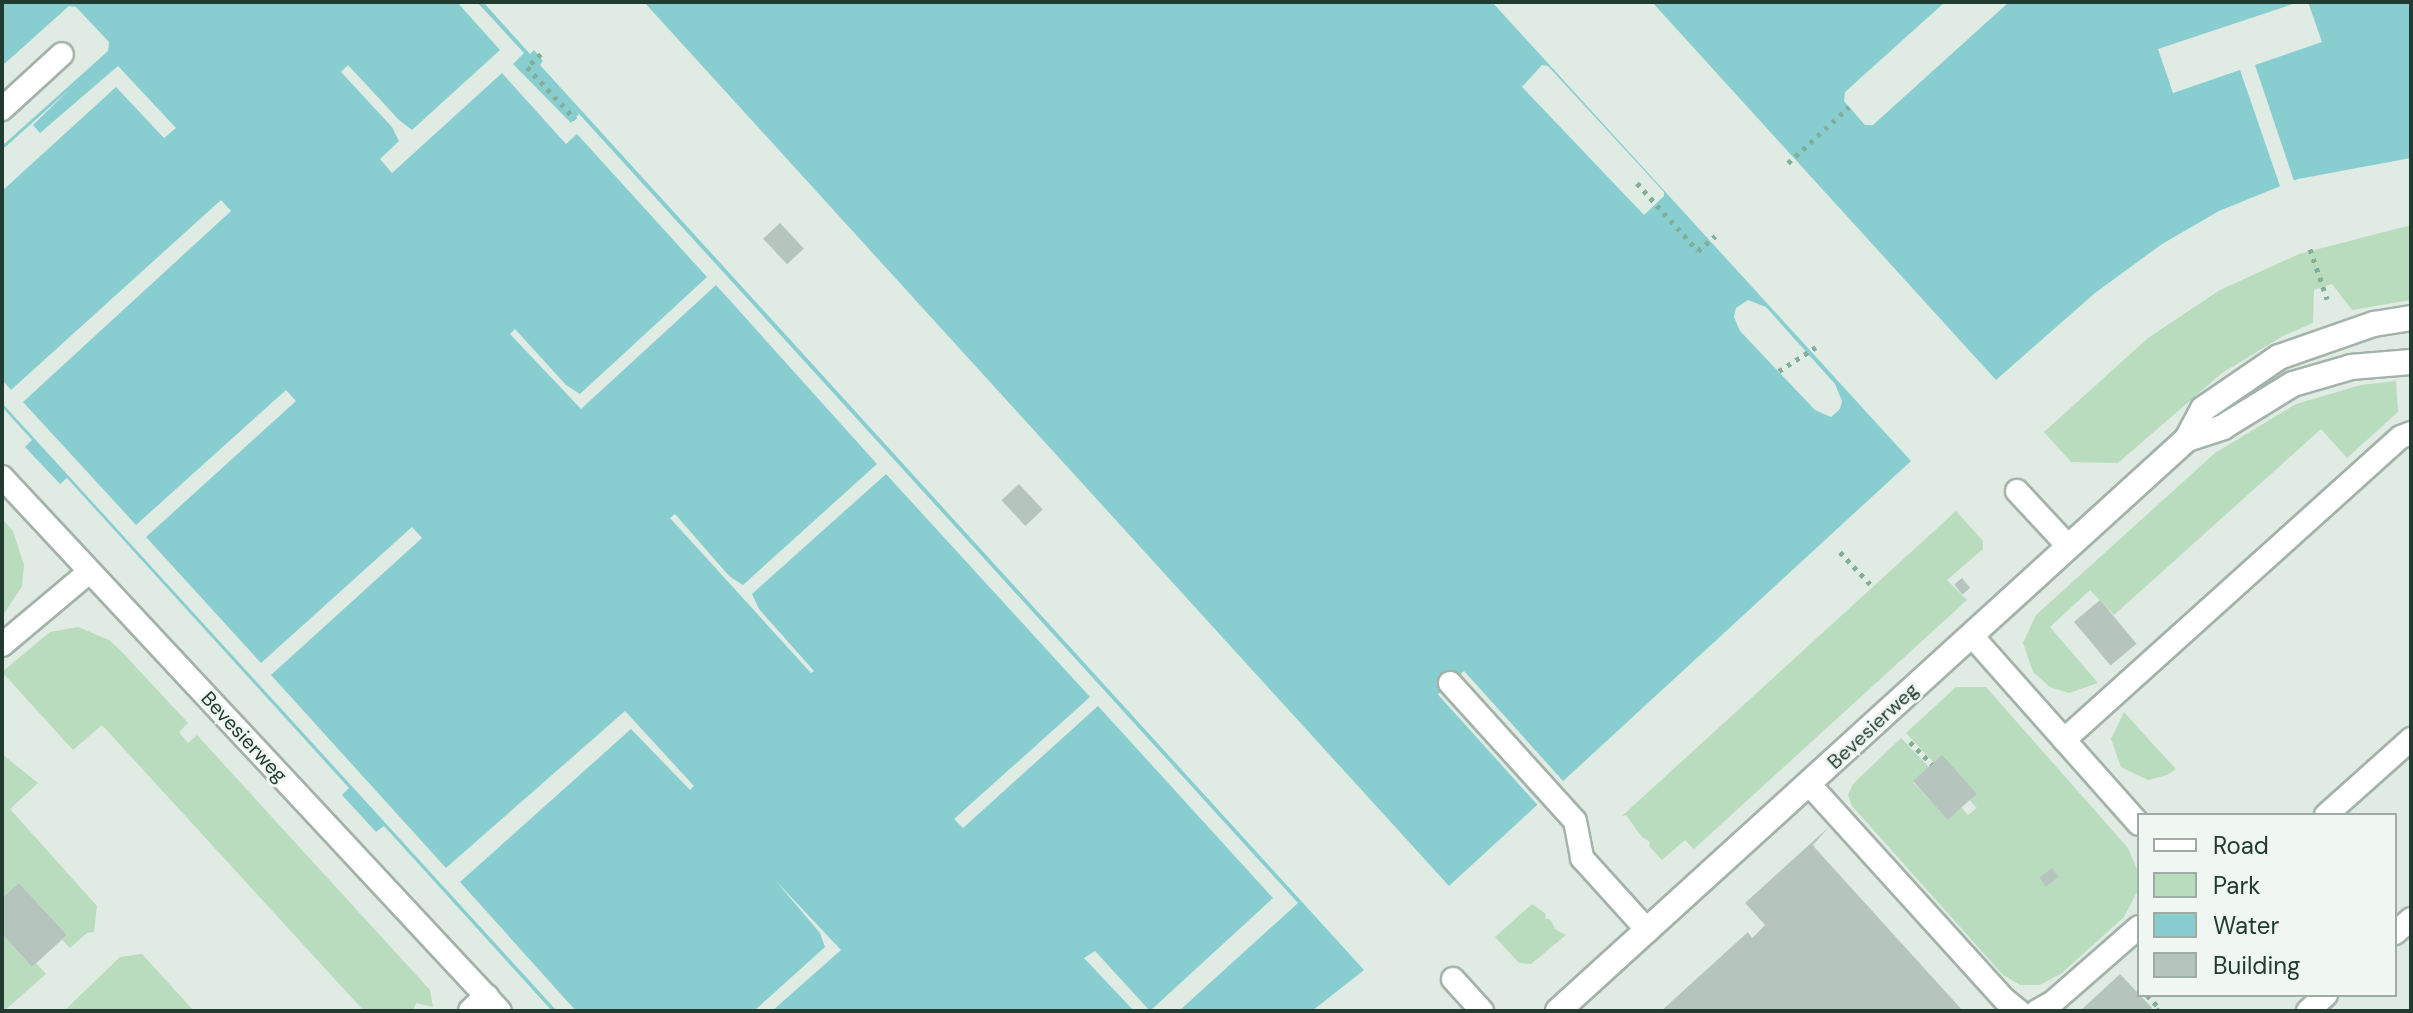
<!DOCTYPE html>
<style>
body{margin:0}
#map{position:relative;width:2413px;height:1013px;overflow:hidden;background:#e0ebe4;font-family:"DM Sans",sans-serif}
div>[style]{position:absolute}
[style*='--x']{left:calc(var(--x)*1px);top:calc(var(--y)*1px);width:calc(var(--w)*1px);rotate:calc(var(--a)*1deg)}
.green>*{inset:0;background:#b8dcbd}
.water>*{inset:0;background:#88ced0}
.pier>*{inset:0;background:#e0ebe4;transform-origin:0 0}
.building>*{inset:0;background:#b5c5bd;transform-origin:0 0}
.path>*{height:5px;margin-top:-2.5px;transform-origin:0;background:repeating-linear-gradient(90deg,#80ae99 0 4px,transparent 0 10px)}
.roads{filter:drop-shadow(2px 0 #a3b3aa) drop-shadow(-2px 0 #a3b3aa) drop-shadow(0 2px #a3b3aa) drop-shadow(0 -2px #a3b3aa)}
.lane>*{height:22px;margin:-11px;padding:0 11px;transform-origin:11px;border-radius:11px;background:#fff}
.street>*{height:24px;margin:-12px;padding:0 12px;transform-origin:12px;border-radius:12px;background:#fff}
span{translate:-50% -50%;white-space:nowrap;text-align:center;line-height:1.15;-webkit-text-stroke:6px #f0f7f3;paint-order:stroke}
.street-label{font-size:20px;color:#213b30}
.frame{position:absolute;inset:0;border:4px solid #213b30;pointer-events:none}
.legend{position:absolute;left:2137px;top:813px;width:260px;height:184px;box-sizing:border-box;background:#f0f7f3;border:2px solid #9daca5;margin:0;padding:10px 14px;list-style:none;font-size:24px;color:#213b30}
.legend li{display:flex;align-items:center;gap:16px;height:40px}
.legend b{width:40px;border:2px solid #9daca5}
</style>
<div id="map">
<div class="green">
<i style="clip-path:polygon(2411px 225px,2411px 300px,2352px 310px,2332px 284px,2314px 290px,2313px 323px,2283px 336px,2222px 373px,2118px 463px,2071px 462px,2044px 432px,2148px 338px,2220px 290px,2299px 254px)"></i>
<i style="clip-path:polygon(2396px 381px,2398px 412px,2347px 458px,2321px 429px,2114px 615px,2090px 590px,2050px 627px,2098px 683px,2069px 693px,2050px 687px,2033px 672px,2023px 643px,2036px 615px,2215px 453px,2296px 404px,2361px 385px)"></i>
<i style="clip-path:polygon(1956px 511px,1983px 541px,1983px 549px,1947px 580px,1967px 600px,1694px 849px,1685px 840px,1662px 860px,1649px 846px,1650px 842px,1642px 837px,1626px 815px,1622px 816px)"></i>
<i style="clip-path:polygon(2px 519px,13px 531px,24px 565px,22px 586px,2px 617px)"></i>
<i style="clip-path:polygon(78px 627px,109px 640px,121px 651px,188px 723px,179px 732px,188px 743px,197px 735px,430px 990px,433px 1007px,416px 1003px,413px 1011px,364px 1011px,102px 725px,73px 750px,2px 672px,50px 632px)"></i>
<i style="clip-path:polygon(1956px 687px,1986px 687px,2128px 848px,2137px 869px,2138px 890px,2124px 917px,2062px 973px,2040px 985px,2020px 985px,2003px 975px,1852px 806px,1848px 795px,1853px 784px,1901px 738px,1929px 767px,1913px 782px,1948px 819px,1961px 807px,1968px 815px,1977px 808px,1906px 733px)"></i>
<i style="clip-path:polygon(2124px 712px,2150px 741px,2176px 769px,2167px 775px,2148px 780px,2121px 767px,2111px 739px)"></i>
<i style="clip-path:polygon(2px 754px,38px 783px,10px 809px,97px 906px,94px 932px,87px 933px,70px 948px,62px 940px,67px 935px,19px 883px,2px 898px)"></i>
<i style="clip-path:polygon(1532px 904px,1546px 914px,1545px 918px,1551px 920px,1555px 929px,1566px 935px,1531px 964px,1519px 963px,1495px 937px)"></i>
<i style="clip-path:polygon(2px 934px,32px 967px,36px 963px,46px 974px,4px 1011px)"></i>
<i style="clip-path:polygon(142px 954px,194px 1011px,64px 1011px,120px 957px)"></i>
</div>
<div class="water">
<i style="clip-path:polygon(2px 2px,483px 2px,530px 54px,534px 50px,543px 61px,540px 65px,1364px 970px,1312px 1011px,552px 1011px,384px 826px,376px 832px,342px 795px,349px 788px,67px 478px,60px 484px,25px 447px,32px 440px,2px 407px,2px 146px,108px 51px,109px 42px,76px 7px,69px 6px,2px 66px)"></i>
<i style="clip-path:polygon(644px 2px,1492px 2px,1911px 461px,1449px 886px)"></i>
<i style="clip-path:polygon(1652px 2px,2411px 2px,2411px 158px,2298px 179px,2219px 211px,2162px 244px,2095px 293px,1996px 380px)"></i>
</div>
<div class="pier">
<i style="clip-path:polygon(457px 2px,477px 2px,524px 53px,513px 64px,571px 123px,579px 114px,540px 71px,1298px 903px,1179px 1011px,1134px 1011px,1084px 958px,1095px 951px,1150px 1011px,1273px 898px,1098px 706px,963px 828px,954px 819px,1090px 697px,886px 474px,752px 594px,759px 609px,814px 671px,811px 673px,670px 518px,675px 514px,729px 576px,743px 585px,877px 464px,716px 285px,581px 409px,510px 334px,515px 329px,566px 385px,580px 394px,707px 277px,577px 134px,566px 144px,502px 73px,392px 173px,380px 159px,399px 141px,392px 127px,341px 72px,348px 65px,399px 120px,412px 130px,500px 50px)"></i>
<i style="clip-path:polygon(1945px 2px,2009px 2px,1873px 125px,1865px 125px,1844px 101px,1845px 92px)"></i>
<i style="clip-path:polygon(2299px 2px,2308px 2px,2322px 42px,2255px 65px,2295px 184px,2281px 189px,2240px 70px,2173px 93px,2158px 49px)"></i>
<i style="clip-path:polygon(1542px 65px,1548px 66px,1664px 192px,1664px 196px,1644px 215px,1522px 87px)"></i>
<i style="clip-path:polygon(118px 66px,176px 128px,164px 138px,116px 87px,2px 191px,2px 150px,70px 89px,33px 125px,40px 133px)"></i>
<i style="clip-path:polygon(221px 200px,231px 211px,23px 402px,136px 525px,286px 390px,296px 401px,146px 537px,261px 663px,412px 527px,422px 538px,271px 675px,446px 868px,625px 711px,694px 786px,690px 790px,631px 729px,460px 882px,576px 1011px,557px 1011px,2px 403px,2px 380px,11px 390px)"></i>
<i style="clip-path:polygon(1748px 300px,1766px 307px,1835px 384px,1842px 401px,1840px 409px,1831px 417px,1815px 410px,1740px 331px,1734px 317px,1736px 308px)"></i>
<i style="left:1464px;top:671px;width:153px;height:35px;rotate:48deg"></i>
<i style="clip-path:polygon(775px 880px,841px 950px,772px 1011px,754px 1011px,825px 947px,820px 933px)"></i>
</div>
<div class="building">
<i style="left:780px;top:223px;width:35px;height:23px;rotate:47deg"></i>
<i style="left:1019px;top:484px;width:35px;height:24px;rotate:47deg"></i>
<i style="left:1962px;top:578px;width:13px;height:10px;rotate:51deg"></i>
<i style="left:2100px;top:600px;width:57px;height:34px;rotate:50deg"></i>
<i style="left:1942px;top:755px;width:52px;height:39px;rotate:48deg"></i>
<i style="clip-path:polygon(1830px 826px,1813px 845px,1816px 849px,1963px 1011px,1661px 1011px,1748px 932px,1752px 938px,1765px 925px,1745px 903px)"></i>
<i style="left:2052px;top:868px;width:11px;height:16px;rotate:52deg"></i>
<i style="clip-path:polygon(19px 883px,67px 935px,32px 967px,2px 934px,2px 898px)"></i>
<i style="clip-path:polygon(2120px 974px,2152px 1008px,2148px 1011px,2080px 1011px)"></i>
</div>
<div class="path">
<i style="--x:541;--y:54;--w:19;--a:137"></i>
<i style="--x:527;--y:67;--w:71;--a:47.3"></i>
<i style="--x:1788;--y:163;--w:83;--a:-42.6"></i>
<i style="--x:1637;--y:183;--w:91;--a:48.1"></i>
<i style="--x:1698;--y:251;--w:23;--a:-41"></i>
<i style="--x:2310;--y:249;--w:53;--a:71.2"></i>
<i style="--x:1779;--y:371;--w:44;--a:-33"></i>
<i style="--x:1840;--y:552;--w:48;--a:46.7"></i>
<i style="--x:1910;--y:742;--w:31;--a:45"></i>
<i style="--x:2147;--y:995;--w:19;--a:47"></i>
<i style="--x:2160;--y:1009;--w:4;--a:146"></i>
</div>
<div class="roads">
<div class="lane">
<i style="--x:2;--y:109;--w:81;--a:-42.5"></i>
<i style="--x:2;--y:477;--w:730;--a:47"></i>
<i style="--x:2017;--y:491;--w:76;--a:47.1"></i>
<i style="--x:1972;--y:636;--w:251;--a:48.4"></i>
<i style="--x:2;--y:645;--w:114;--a:-40"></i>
<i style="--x:1450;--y:683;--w:186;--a:47.8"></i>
<i style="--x:1575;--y:821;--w:38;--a:79"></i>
<i style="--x:1582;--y:858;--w:98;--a:47.9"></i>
<i style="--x:2064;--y:740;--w:453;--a:-42"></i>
<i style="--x:2401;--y:437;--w:11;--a:-22"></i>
<i style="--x:1809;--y:784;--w:290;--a:47.8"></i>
<i style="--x:2004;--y:999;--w:19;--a:39"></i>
<i style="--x:2326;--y:815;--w:114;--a:-41.8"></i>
<i style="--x:2395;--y:933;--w:21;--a:-41"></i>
<i style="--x:1453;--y:979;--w:43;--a:47.8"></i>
<i style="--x:2037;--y:1011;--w:18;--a:-29"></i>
<i style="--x:2053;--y:1002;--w:114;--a:-41.1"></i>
<i style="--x:2308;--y:1011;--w:24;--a:-42"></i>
</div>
<div class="street">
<i style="--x:2187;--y:439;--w:38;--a:-18"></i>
<i style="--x:2223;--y:427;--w:82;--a:-31.6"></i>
<i style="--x:2293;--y:384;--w:60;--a:-16.3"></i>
<i style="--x:2351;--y:367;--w:60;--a:-4.8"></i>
<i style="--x:471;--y:1011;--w:21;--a:-43"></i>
<i style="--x:1558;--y:1011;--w:850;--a:-42.28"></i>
<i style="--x:2187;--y:439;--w:34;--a:-62"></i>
<i style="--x:2203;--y:409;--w:92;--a:-34.4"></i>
<i style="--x:2279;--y:357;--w:101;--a:-19.2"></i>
<i style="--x:2374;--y:324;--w:37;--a:-9"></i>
</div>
</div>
<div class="street-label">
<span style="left:1873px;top:726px;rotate:-43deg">Bevesierweg</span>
<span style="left:244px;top:737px;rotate:47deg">Bevesierweg</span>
</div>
<div class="frame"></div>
<ul class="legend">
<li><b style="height:10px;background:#fff"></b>Road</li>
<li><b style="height:22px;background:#b8dcbd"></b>Park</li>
<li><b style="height:22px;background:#88ced0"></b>Water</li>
<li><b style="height:22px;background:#b5c5bd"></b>Building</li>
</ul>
</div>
